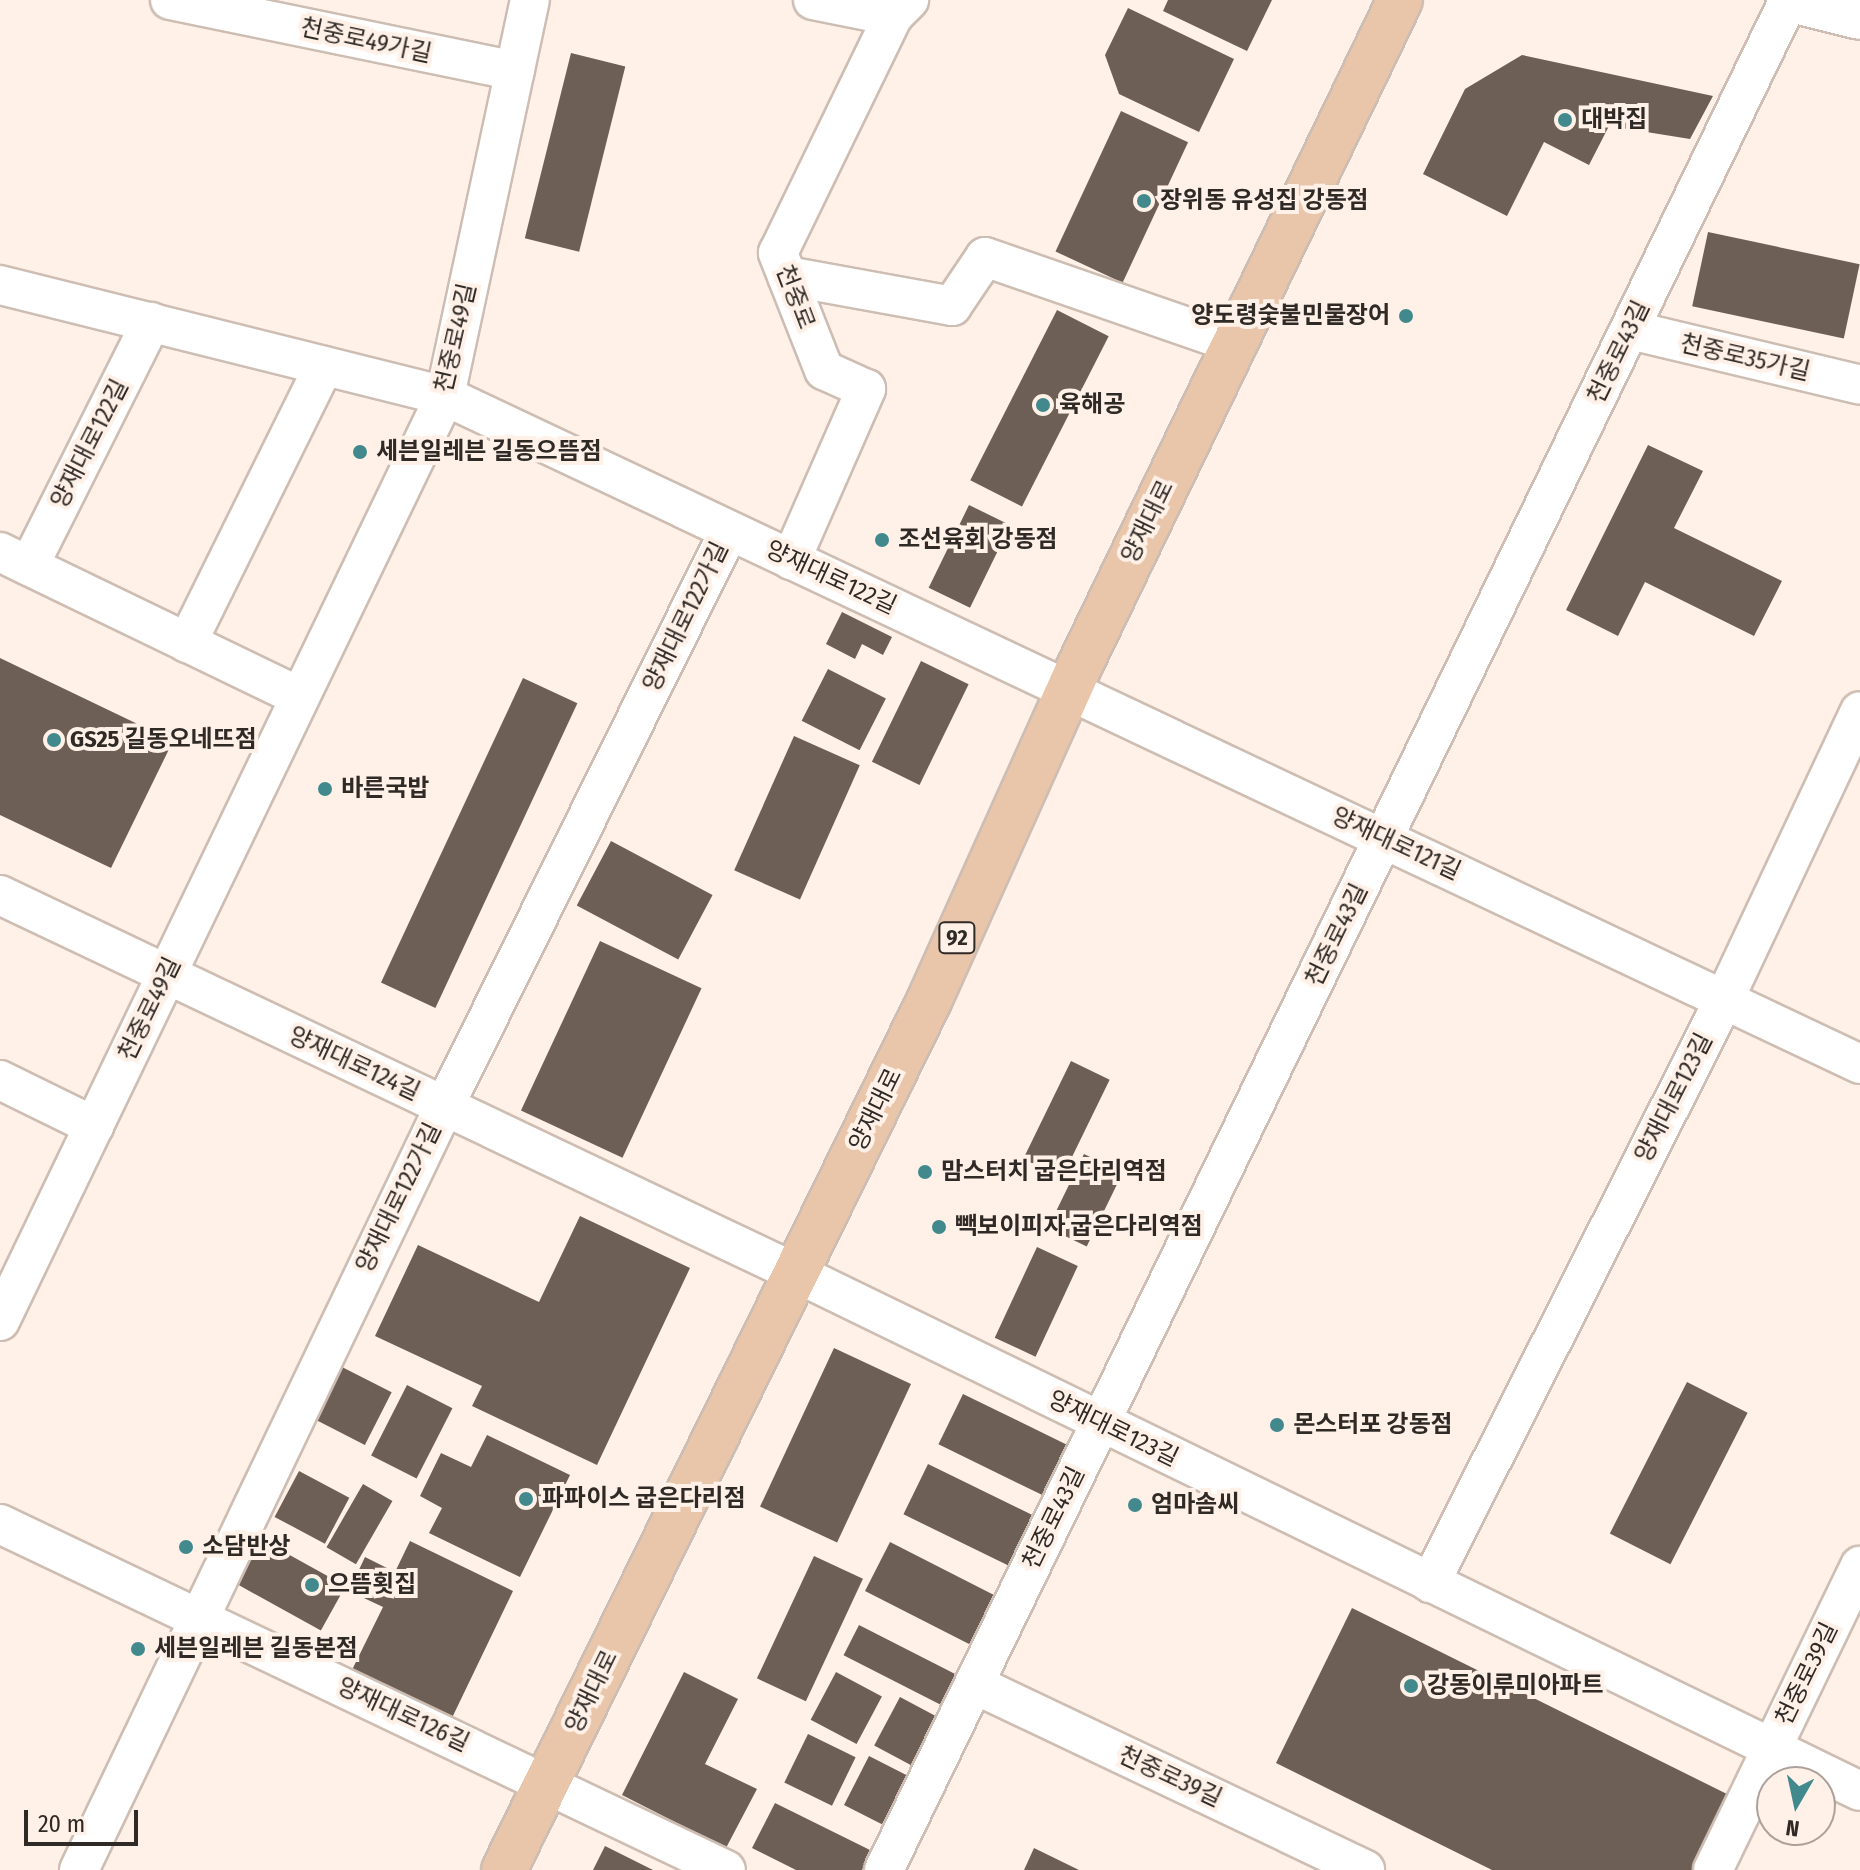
<!DOCTYPE html>
<meta charset="utf-8">
<style>
body{margin:0}
#map{position:relative;width:1860px;height:1870px;overflow:hidden;background:#fff1e8;font-family:"Fira Sans Condensed","Noto Sans KR",sans-serif}
div>[style]{position:absolute}
[style*='--x']{left:calc(var(--x)*1px);top:calc(var(--y)*1px);width:calc(var(--w)*1px);rotate:calc(var(--a)*1deg)}
.building>*{inset:0;background:#6d5f55;transform-origin:0 0}
.roads{filter:drop-shadow(2px 0 #cdbdb2) drop-shadow(-2px 0 #cdbdb2) drop-shadow(0 2px #cdbdb2) drop-shadow(0 -2px #cdbdb2)}
.minor>*{height:38px;margin:-19px;padding:0 19px;transform-origin:19px;border-radius:19px;background:#fff}
.secondary>*{height:44px;margin:-22px;padding:0 22px;transform-origin:22px;border-radius:22px;background:#fff}
.primary>*{height:44px;margin:-22px;padding:0 22px;transform-origin:22px;border-radius:22px;background:#e9c5aa}
.dots>*{width:22px;height:22px;translate:-50% -50%;box-sizing:border-box;border:4px solid #fff1e8;border-radius:50%}
span{translate:-50% -50%;white-space:nowrap;text-align:center;line-height:1.15;-webkit-text-stroke:8px #fff1e8;paint-order:stroke}
.shield-label span{padding:2px 6px;background:#fff1e8;border:2px solid;border-radius:6px;-webkit-text-stroke-width:0}
.shield-label{font-size:22px;color:#302a26;font-weight:700}
.street-label{font-size:24px;color:#302a26}
.poi-label{font-size:24px;color:#302a26;font-weight:700}
.left{translate:0 -50%;text-align:left}
.right{translate:-100% -50%;text-align:right}
.north{position:absolute;left:1756px;top:1766px;width:80px;height:80px;box-sizing:border-box;background:#fff1e8;border:2px solid #aca19a;border-radius:50%;rotate:189deg;font-size:22px;font-weight:700;line-height:32px;text-align:center;color:#302a26}
.north::after{content:'';display:block;margin:auto;width:28px;height:36px;background:#41898c;clip-path:polygon(50% 0,100% 100%,50% 72%,0 100%)}
.scale{position:absolute;left:24px;top:1810px;width:114px;height:36px;box-sizing:border-box;border:4px solid #302a26;border-top:0;padding-left:10px;font-size:24px;line-height:28px;white-space:nowrap;color:#302a26;-webkit-text-stroke:6px #fff1e8;paint-order:stroke}
</style>
<div id="map">
<div class="building">
<i style="clip-path:polygon(1168px 0,1272px 0,1247px 51px,1163px 11px)"></i>
<i style="clip-path:polygon(1128px 8px,1234px 59px,1199px 132px,1119px 94px,1105px 55px)"></i>
<i style="left:571px;top:53px;width:56px;height:191px;rotate:14deg"></i>
<i style="clip-path:polygon(1522px 55px,1713px 96px,1690px 139px,1609px 126px,1589px 165px,1544px 142px,1507px 216px,1423px 174px,1465px 89px)"></i>
<i style="left:1121px;top:111px;width:74px;height:155px;rotate:25deg"></i>
<i style="left:1708px;top:232px;width:155px;height:76px;rotate:12deg"></i>
<i style="left:1057px;top:310px;width:58px;height:191px;rotate:27deg"></i>
<i style="clip-path:polygon(1648px 445px,1703px 471px,1674px 528px,1782px 581px,1754px 636px,1645px 582px,1618px 636px,1566px 610px)"></i>
<i style="left:969px;top:505px;width:46px;height:92px;rotate:26deg"></i>
<i style="clip-path:polygon(842px 612px,892px 637px,883px 655px,862px 644px,855px 659px,826px 644px)"></i>
<i style="clip-path:polygon(0 658px,173px 741px,111px 868px,0 815px)"></i>
<i style="left:921px;top:661px;width:53px;height:112px;rotate:26deg"></i>
<i style="left:828px;top:669px;width:65px;height:58px;rotate:27deg"></i>
<i style="left:523px;top:678px;width:60px;height:336px;rotate:25deg"></i>
<i style="left:794px;top:736px;width:72px;height:147px;rotate:24deg"></i>
<i style="left:611px;top:841px;width:115px;height:73px;rotate:28deg"></i>
<i style="left:600px;top:941px;width:112px;height:187px;rotate:25deg"></i>
<i style="left:1071px;top:1061px;width:43px;height:109px;rotate:26deg"></i>
<i style="left:1084px;top:1154px;width:43px;height:82px;rotate:26deg"></i>
<i style="clip-path:polygon(580px 1216px,690px 1268px,597px 1465px,472px 1406px,482px 1386px,375px 1336px,418px 1245px,539px 1302px)"></i>
<i style="left:1037px;top:1247px;width:45px;height:100px;rotate:25deg"></i>
<i style="left:834px;top:1348px;width:85px;height:175px;rotate:25deg"></i>
<i style="left:340px;top:1366px;width:58px;height:59px;rotate:27deg"></i>
<i style="left:1687px;top:1382px;width:68px;height:170px;rotate:27deg"></i>
<i style="left:407px;top:1385px;width:51px;height:79px;rotate:27deg"></i>
<i style="left:963px;top:1394px;width:119px;height:56px;rotate:26deg"></i>
<i style="clip-path:polygon(487px 1435px,570px 1475px,520px 1577px,429px 1533px,442px 1508px,420px 1496px,441px 1453px,471px 1467px)"></i>
<i style="left:928px;top:1464px;width:119px;height:56px;rotate:26deg"></i>
<i style="left:299px;top:1471px;width:57px;height:52px;rotate:28deg"></i>
<i style="left:363px;top:1484px;width:34px;height:73px;rotate:30deg"></i>
<i style="left:259px;top:1538px;width:99px;height:51px;rotate:29deg"></i>
<i style="clip-path:polygon(410px 1541px,513px 1591px,450px 1722px,350px 1674px,383px 1607px,349px 1591px,365px 1557px,395px 1572px)"></i>
<i style="left:890px;top:1542px;width:120px;height:55px;rotate:27deg"></i>
<i style="left:814px;top:1556px;width:54px;height:135px;rotate:25deg"></i>
<i style="clip-path:polygon(1352px 1608px,1733px 1797px,1697px 1870px,1492px 1870px,1276px 1763px)"></i>
<i style="left:859px;top:1625px;width:109px;height:34px;rotate:27deg"></i>
<i style="clip-path:polygon(684px 1672px,738px 1699px,705px 1764px,757px 1789px,726px 1848px,622px 1795px)"></i>
<i style="left:836px;top:1672px;width:52px;height:54px;rotate:28deg"></i>
<i style="left:900px;top:1697px;width:52px;height:55px;rotate:28deg"></i>
<i style="left:808px;top:1734px;width:53px;height:54px;rotate:26deg"></i>
<i style="left:869px;top:1756px;width:53px;height:55px;rotate:27deg"></i>
<i style="clip-path:polygon(775px 1803px,872px 1851px,862px 1870px,796px 1870px,752px 1848px)"></i>
<i style="clip-path:polygon(605px 1846px,653px 1870px,593px 1870px)"></i>
<i style="clip-path:polygon(1034px 1848px,1079px 1870px,1024px 1870px)"></i>
</div>
<div class="roads">
<div class="minor">
<i style="--x:170;--y:0;--w:352;--a:11.6"></i>
<i style="--x:813;--y:0;--w:82;--a:11.3"></i>
<i style="--x:787;--y:276;--w:168;--a:10.3"></i>
<i style="--x:952;--y:306;--w:59;--a:-56"></i>
<i style="--x:985;--y:257;--w:262;--a:19.1"></i>
<i style="--x:0;--y:285;--w:459;--a:14"></i>
<i style="--x:445;--y:396;--w:1565;--a:25.27"></i>
<i style="--x:1630;--y:330;--w:236;--a:13.4"></i>
<i style="--x:0;--y:552;--w:333;--a:25.8"></i>
<i style="--x:791;--y:560;--w:187;--a:-66.3"></i>
<i style="--x:866;--y:389;--w:46;--a:-155.7"></i>
<i style="--x:824;--y:370;--w:126;--a:-111.5"></i>
<i style="--x:778;--y:253;--w:263;--a:-64.1"></i>
<i style="--x:893;--y:16;--w:23;--a:-45"></i>
<i style="--x:29;--y:566;--w:273;--a:-63.4"></i>
<i style="--x:187;--y:643;--w:309;--a:-63.7"></i>
<i style="--x:0;--y:895;--w:881;--a:25.4"></i>
<i style="--x:796;--y:1273;--w:1183;--a:25.96"></i>
<i style="--x:0;--y:1080;--w:105;--a:26.1"></i>
<i style="--x:0;--y:1321;--w:1026;--a:-64.31"></i>
<i style="--x:445;--y:396;--w:405;--a:-77.9"></i>
<i style="--x:0;--y:1524;--w:804;--a:25.48"></i>
<i style="--x:1430;--y:1583;--w:653;--a:-63.24"></i>
<i style="--x:1724;--y:1000;--w:319;--a:-64.8"></i>
<i style="--x:974;--y:1684;--w:433;--a:25.4"></i>
<i style="--x:79;--y:1870;--w:846;--a:-64.43"></i>
<i style="--x:444;--y:1107;--w:643;--a:-63.67"></i>
<i style="--x:884;--y:1870;--w:2077;--a:-64.18"></i>
<i style="--x:1713;--y:1870;--w:338;--a:-64.2"></i>
</div>
<div class="secondary">
<i style="--x:1791;--y:0;--w:71;--a:13.8"></i>
</div>
<div class="primary">
<i style="--x:504;--y:1870;--w:967;--a:-63.94"></i>
<i style="--x:929;--y:1001;--w:366;--a:-65.8"></i>
<i style="--x:1079;--y:667;--w:740;--a:-64.3"></i>
</div>
</div>
<div class="dots">
<i style="left:1565px;top:120px;background:#41898c"></i>
<i style="left:1144px;top:201px;background:#41898c"></i>
<i style="left:1406px;top:316px;background:#41898c"></i>
<i style="left:1043px;top:405px;background:#41898c"></i>
<i style="left:360px;top:452px;background:#41898c"></i>
<i style="left:882px;top:540px;background:#41898c"></i>
<i style="left:54px;top:740px;background:#41898c"></i>
<i style="left:325px;top:789px;background:#41898c"></i>
<i style="left:925px;top:1172px;background:#41898c"></i>
<i style="left:939px;top:1227px;background:#41898c"></i>
<i style="left:1277px;top:1425px;background:#41898c"></i>
<i style="left:526px;top:1499px;background:#41898c"></i>
<i style="left:1135px;top:1505px;background:#41898c"></i>
<i style="left:186px;top:1547px;background:#41898c"></i>
<i style="left:312px;top:1585px;background:#41898c"></i>
<i style="left:138px;top:1649px;background:#41898c"></i>
<i style="left:1411px;top:1686px;background:#41898c"></i>
</div>
<div class="shield-label">
<span style="left:957px;top:938px">92</span>
</div>
<div class="street-label">
<span style="left:366px;top:41px;rotate:12deg">천중로49가길</span>
<span style="left:795px;top:297px;rotate:69deg">천중로</span>
<span style="left:456px;top:338px;rotate:-77deg">천중로49길</span>
<span style="left:1619px;top:352px;rotate:-64deg">천중로43길</span>
<span style="left:1745px;top:358px;rotate:13deg">천중로35가길</span>
<span style="left:90px;top:444px;rotate:-63deg">양재대로122길</span>
<span style="left:1148px;top:522px;rotate:-64deg">양재대로</span>
<span style="left:831px;top:578px;rotate:25deg">양재대로122길</span>
<span style="left:686px;top:617px;rotate:-64deg">양재대로122가길</span>
<span style="left:1396px;top:844px;rotate:25deg">양재대로121길</span>
<span style="left:1337px;top:935px;rotate:-64deg">천중로43길</span>
<span style="left:150px;top:1009px;rotate:-64deg">천중로49길</span>
<span style="left:354px;top:1064px;rotate:25deg">양재대로124길</span>
<span style="left:1674px;top:1098px;rotate:-63deg">양재대로123길</span>
<span style="left:876px;top:1110px;rotate:-64deg">양재대로</span>
<span style="left:399px;top:1198px;rotate:-64deg">양재대로122가길</span>
<span style="left:1113px;top:1429px;rotate:26deg">양재대로123길</span>
<span style="left:1054px;top:1518px;rotate:-64deg">천중로43길</span>
<span style="left:1807px;top:1674px;rotate:-64deg">천중로39길</span>
<span style="left:592px;top:1692px;rotate:-64deg">양재대로</span>
<span style="left:403px;top:1715px;rotate:25deg">양재대로126길</span>
<span style="left:1170px;top:1777px;rotate:25deg">천중로39길</span>
</div>
<div class="poi-label">
<span class="left" style="left:1581px;top:120px">대박집</span>
<span class="left" style="left:1160px;top:201px">장위동 유성집 강동점</span>
<span class="right" style="left:1390px;top:316px">양도령숯불민물장어</span>
<span class="left" style="left:1059px;top:405px">육해공</span>
<span class="left" style="left:376px;top:452px">세븐일레븐 길동으뜸점</span>
<span class="left" style="left:898px;top:540px">조선육회 강동점</span>
<span class="left" style="left:70px;top:740px">GS25 길동오네뜨점</span>
<span class="left" style="left:341px;top:789px">바른국밥</span>
<span class="left" style="left:941px;top:1172px">맘스터치 굽은다리역점</span>
<span class="left" style="left:955px;top:1227px">빽보이피자 굽은다리역점</span>
<span class="left" style="left:1293px;top:1425px">몬스터포 강동점</span>
<span class="left" style="left:542px;top:1499px">파파이스 굽은다리점</span>
<span class="left" style="left:1151px;top:1505px">엄마솜씨</span>
<span class="left" style="left:202px;top:1547px">소담반상</span>
<span class="left" style="left:328px;top:1585px">으뜸횟집</span>
<span class="left" style="left:154px;top:1649px">세븐일레븐 길동본점</span>
<span class="left" style="left:1427px;top:1686px">강동이루미아파트</span>
</div>
<div class="north">N</div>
<div class="scale">20 m</div>
</div>
